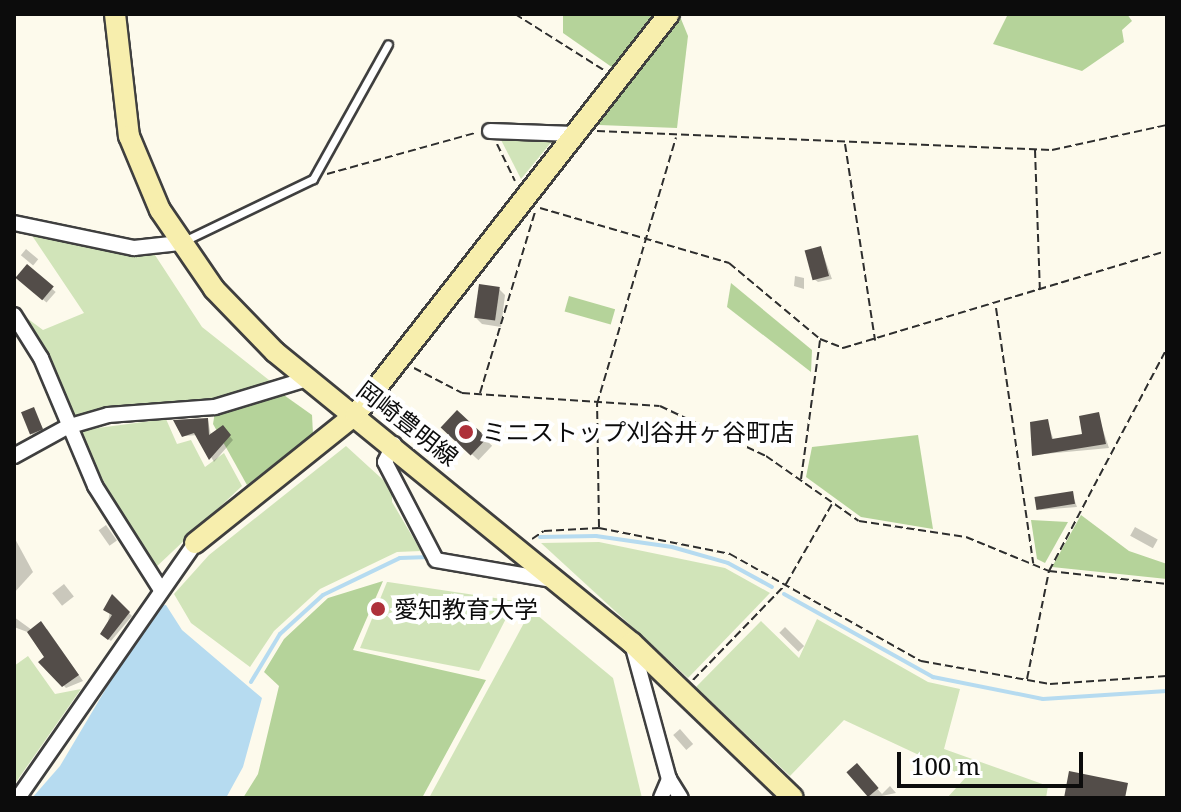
<!DOCTYPE html>
<meta charset="utf-8">
<style>
body{margin:0}
#map{position:relative;width:1181px;height:812px;overflow:hidden;background:#fdfaec;font-family:"Noto Serif","Noto Sans JP",serif}
div>[style]{position:absolute}
[style*='--x']{left:calc(var(--x)*1px);top:calc(var(--y)*1px);width:calc(var(--w)*1px);rotate:calc(var(--a)*1deg)}
.green>*{inset:0;background:#d1e4b9}
.forest>*{inset:0;background:#b5d39a;transform-origin:0 0}
.water>*{inset:0;background:#b6dbf0}
.shadow>*{inset:0;background:#0003;transform-origin:0 0}
.stream>*{height:4px;margin:-2px;padding:0 2px;transform-origin:2px;border-radius:2px;background:#b6dbf0}
.building>*{inset:0;background:#534d49;transform-origin:0 0}
.path>*{height:2px;margin-top:-1px;transform-origin:0;background:repeating-linear-gradient(90deg,#2e2e2e 0 8px,transparent 0 12px)}
.roads{filter:drop-shadow(2px 0 #3f3f3f) drop-shadow(-2px 0 #3f3f3f) drop-shadow(0 2px #3f3f3f) drop-shadow(0 -2px #3f3f3f)}
.lane>*{height:7px;margin:-3.5px;padding:0 3.5px;transform-origin:3.5px;border-radius:3.5px;background:#fff}
.street>*{height:14px;margin:-7px;padding:0 7px;transform-origin:7px;border-radius:7px;background:#fff}
.secondary>*{height:20px;margin:-10px;padding:0 10px;transform-origin:10px;border-radius:10px;background:#f7eead}
.dots>*{width:22px;height:22px;translate:-50% -50%;box-sizing:border-box;border:4px solid #fff;border-radius:50%}
span{translate:-50% -50%;white-space:nowrap;text-align:center;line-height:1.15;-webkit-text-stroke:8px #fff;paint-order:stroke}
.street-label{font-size:24px;color:#0c0c0c}
.poi-label{font-size:24px;color:#0c0c0c}
.left{translate:0 -50%;text-align:left}
.frame{position:absolute;inset:0;border:16px solid #0c0c0c;pointer-events:none}
.scale{position:absolute;left:897px;top:752px;width:186px;height:36px;box-sizing:border-box;border:4px solid #0c0c0c;border-top:0;padding-left:10px;font-size:24px;line-height:28px;white-space:nowrap;color:#0c0c0c;-webkit-text-stroke:6px #fff;paint-order:stroke}
</style>
<div id="map">
<div class="green">
<i style="clip-path:polygon(499px 136px,554px 139px,521px 179px)"></i>
<i style="clip-path:polygon(31px 234px,153px 252px,202px 327px,274px 384px,212px 402px,71px 421px,20px 313px,43px 330px,84px 313px)"></i>
<i style="clip-path:polygon(166px 419px,177px 444px,191px 440px,205px 467px,224px 453px,242px 486px,154px 569px,75px 431px)"></i>
<i style="clip-path:polygon(346px 446px,392px 488px,392px 502px,421px 551px,397px 552px,320px 589px,274px 631px,250px 667px,191px 623px,174px 594px,209px 555px)"></i>
<i style="clip-path:polygon(599px 542px,725px 568px,770px 593px,688px 678px,541px 543px)"></i>
<i style="clip-path:polygon(387px 582px,388px 582px,515px 601px,479px 671px,360px 648px)"></i>
<i style="clip-path:polygon(531px 610px,613px 678px,642px 798px,429px 798px)"></i>
<i style="clip-path:polygon(817px 619px,928px 682px,960px 689px,944px 749px,1048px 786px,1046px 798px,947px 798px,966px 777px,844px 720px,790px 776px,696px 687px,761px 621px,799px 658px)"></i>
<i style="clip-path:polygon(28px 656px,55px 694px,81px 689px,14px 785px,14px 666px)"></i>
</div>
<div class="forest">
<i style="clip-path:polygon(563px 14px,660px 14px,616px 70px,563px 33px)"></i>
<i style="clip-path:polygon(679px 14px,688px 36px,677px 128px,599px 125px,594px 120px)"></i>
<i style="clip-path:polygon(1008px 14px,1127px 14px,1132px 21px,1122px 30px,1124px 42px,1082px 71px,993px 44px)"></i>
<i style="clip-path:polygon(731px 283px,812px 350px,811px 372px,727px 307px)"></i>
<i style="left:569px;top:296px;width:48px;height:16px;rotate:16deg"></i>
<i style="clip-path:polygon(281px 393px,312px 415px,313px 434px,247px 485px,213px 424px,215px 412px)"></i>
<i style="clip-path:polygon(918px 435px,933px 529px,861px 517px,806px 477px,812px 447px)"></i>
<i style="clip-path:polygon(1081px 515px,1129px 551px,1167px 564px,1167px 579px,1052px 567px)"></i>
<i style="clip-path:polygon(1031px 520px,1068px 522px,1045px 563px,1037px 559px)"></i>
<i style="clip-path:polygon(383px 581px,353px 650px,486px 680px,422px 798px,243px 798px,258px 774px,279px 686px,264px 672px,284px 639px,328px 598px)"></i>
</div>
<div class="water">
<i style="clip-path:polygon(166px 605px,182px 630px,262px 698px,243px 767px,226px 798px,32px 798px,60px 766px,155px 606px)"></i>
</div>
<div class="shadow">
<i style="clip-path:polygon(821px 248px,832px 279px,818px 282px,814px 279px)"></i>
<i style="left:26px;top:249px;width:16px;height:8px;rotate:40deg"></i>
<i style="left:27px;top:267px;width:38px;height:14px;rotate:41deg"></i>
<i style="clip-path:polygon(795px 276px,804px 278px,804px 289px,794px 286px)"></i>
<i style="clip-path:polygon(499px 289px,505px 295px,501px 327px,482px 324px,476px 318px)"></i>
<i style="clip-path:polygon(34px 410px,45px 433px,36px 438px,32px 434px)"></i>
<i style="left:457px;top:413px;width:48px;height:20px;rotate:43deg"></i>
<i style="clip-path:polygon(1098px 415px,1109px 448px,1034px 455px,1047px 421px,1054px 441px,1084px 435px)"></i>
<i style="clip-path:polygon(208px 420px,211px 436px,222px 427px,233px 440px,214px 462px,198px 435px,184px 436px)"></i>
<i style="clip-path:polygon(1072px 493px,1077px 507px,1039px 510px)"></i>
<i style="left:106px;top:525px;width:19px;height:9px;rotate:55deg"></i>
<i style="left:1135px;top:527px;width:26px;height:10px;rotate:29deg"></i>
<i style="clip-path:polygon(14px 537px,33px 572px,14px 593px)"></i>
<i style="left:64px;top:584px;width:16px;height:15px;rotate:52deg"></i>
<i style="clip-path:polygon(113px 596px,132px 616px,111px 641px,105px 637px)"></i>
<i style="clip-path:polygon(14px 617px,32px 630px,47px 629px,83px 681px,66px 688px,41px 662px,47px 657px,30px 633px,14px 627px)"></i>
<i style="left:785px;top:627px;width:27px;height:8px;rotate:45deg"></i>
<i style="left:680px;top:729px;width:20px;height:9px;rotate:49deg"></i>
<i style="clip-path:polygon(856px 765px,882px 794px,890px 786px,896px 793px,872px 798px,849px 772px)"></i>
</div>
<div class="stream">
<i style="--x:540;--y:537;--w:56;--a:-1"></i>
<i style="--x:596;--y:536;--w:77;--a:8.2"></i>
<i style="--x:672;--y:547;--w:58;--a:15.9"></i>
<i style="--x:728;--y:563;--w:50;--a:28.6"></i>
<i style="--x:784;--y:594;--w:171;--a:29.1"></i>
<i style="--x:933;--y:677;--w:112;--a:11.3"></i>
<i style="--x:1043;--y:699;--w:124;--a:-3.7"></i>
<i style="--x:251;--y:682;--w:56;--a:-58.9"></i>
<i style="--x:280;--y:634;--w:58;--a:-42.2"></i>
<i style="--x:323;--y:595;--w:85;--a:-25.7"></i>
<i style="--x:400;--y:558;--w:29;--a:-2"></i>
</div>
<div class="building">
<i style="left:821px;top:246px;width:31px;height:17px;rotate:75deg"></i>
<i style="left:27px;top:264px;width:35px;height:18px;rotate:40deg"></i>
<i style="left:479px;top:284px;width:21px;height:34px;rotate:8deg"></i>
<i style="left:34px;top:407px;width:24px;height:14px;rotate:68deg"></i>
<i style="left:457px;top:410px;width:41px;height:24px;rotate:43deg"></i>
<i style="clip-path:polygon(1099px 412px,1106px 444px,1032px 456px,1030px 422px,1048px 419px,1052px 439px,1082px 434px,1079px 416px)"></i>
<i style="clip-path:polygon(208px 418px,209px 435px,223px 425px,231px 435px,209px 460px,194px 433px,182px 437px,173px 420px)"></i>
<i style="left:1073px;top:491px;width:13px;height:39px;rotate:81deg"></i>
<i style="clip-path:polygon(112px 594px,130px 612px,108px 640px,100px 634px,112px 615px,103px 610px)"></i>
<i style="clip-path:polygon(41px 621px,79px 675px,62px 687px,38px 662px,44px 657px,27px 632px)"></i>
<i style="left:857px;top:763px;width:33px;height:14px;rotate:49deg"></i>
<i style="clip-path:polygon(1069px 771px,1128px 783px,1125px 798px,1064px 798px)"></i>
</div>
<div class="path">
<i style="--x:515;--y:14;--w:107;--a:32.3"></i>
<i style="--x:597;--y:131;--w:455;--a:2.4"></i>
<i style="--x:1052;--y:150;--w:118;--a:-12.3"></i>
<i style="--x:497;--y:144;--w:41;--a:64.1"></i>
<i style="--x:845;--y:144;--w:199;--a:81.3"></i>
<i style="--x:1035;--y:150;--w:140;--a:88"></i>
<i style="--x:327;--y:174;--w:154;--a:-15.5"></i>
<i style="--x:540;--y:208;--w:197;--a:16.2"></i>
<i style="--x:729;--y:263;--w:119;--a:39.9"></i>
<i style="--x:820;--y:339;--w:25;--a:21"></i>
<i style="--x:843;--y:348;--w:338;--a:-16.7"></i>
<i style="--x:996;--y:308;--w:258;--a:81.7"></i>
<i style="--x:414;--y:368;--w:54;--a:27.5"></i>
<i style="--x:462;--y:393;--w:198;--a:3.8"></i>
<i style="--x:660;--y:406;--w:117;--a:25.3"></i>
<i style="--x:766;--y:456;--w:113;--a:35"></i>
<i style="--x:859;--y:521;--w:108;--a:8.5"></i>
<i style="--x:966;--y:537;--w:90;--a:22.3"></i>
<i style="--x:1049;--y:571;--w:119;--a:6.3"></i>
<i style="--x:480;--y:393;--w:189;--a:-73.1"></i>
<i style="--x:801;--y:479;--w:140;--a:-82.2"></i>
<i style="--x:599;--y:527;--w:123;--a:-90.9"></i>
<i style="--x:597;--y:404;--w:278;--a:-73.5"></i>
<i style="--x:532;--y:539;--w:14;--a:-34"></i>
<i style="--x:544;--y:531;--w:55;--a:-3.1"></i>
<i style="--x:599;--y:528;--w:134;--a:11.2"></i>
<i style="--x:730;--y:554;--w:219;--a:29.3"></i>
<i style="--x:921;--y:661;--w:131;--a:10.1"></i>
<i style="--x:1050;--y:684;--w:117;--a:-3.9"></i>
<i style="--x:1027;--y:679;--w:110;--a:-78.5"></i>
<i style="--x:1049;--y:571;--w:252;--a:-62.1"></i>
<i style="--x:693;--y:680;--w:134;--a:-45.9"></i>
<i style="--x:786;--y:584;--w:92;--a:-60.1"></i>
</div>
<div class="roads">
<div class="lane">
<i style="--x:184;--y:241;--w:143;--a:-25.7"></i>
<i style="--x:313;--y:179;--w:154;--a:-60.9"></i>
</div>
<div class="street">
<i style="--x:490;--y:131;--w:84;--a:2"></i>
<i style="--x:14;--y:223;--w:123;--a:11.8"></i>
<i style="--x:134;--y:248;--w:46;--a:-6.2"></i>
<i style="--x:14;--y:315;--w:51;--a:57.9"></i>
<i style="--x:41;--y:358;--w:139;--a:67.1"></i>
<i style="--x:95;--y:486;--w:123;--a:57.6"></i>
<i style="--x:394;--y:444;--w:20;--a:117"></i>
<i style="--x:385;--y:462;--w:110;--a:62.5"></i>
<i style="--x:436;--y:560;--w:123;--a:9.8"></i>
<i style="--x:14;--y:456;--w:60;--a:-28.7"></i>
<i style="--x:67;--y:427;--w:43;--a:-16.3"></i>
<i style="--x:108;--y:415;--w:107;--a:-4.3"></i>
<i style="--x:215;--y:407;--w:96;--a:-16.9"></i>
<i style="--x:632;--y:644;--w:140;--a:74.7"></i>
<i style="--x:669;--y:779;--w:22;--a:58"></i>
<i style="--x:18;--y:798;--w:310;--a:-55.2"></i>
<i style="--x:661;--y:798;--w:21;--a:-67"></i>
</div>
<div class="secondary">
<i style="--x:115;--y:14;--w:123;--a:83.5"></i>
<i style="--x:129;--y:136;--w:80;--a:67.3"></i>
<i style="--x:160;--y:210;--w:96;--a:55.6"></i>
<i style="--x:214;--y:289;--w:88;--a:45.9"></i>
<i style="--x:275;--y:352;--w:461;--a:39.2"></i>
<i style="--x:632;--y:643;--w:223;--a:43.9"></i>
<i style="--x:195;--y:543;--w:206;--a:-38.7"></i>
<i style="--x:356;--y:414;--w:508;--a:-51.96"></i>
</div>
</div>
<div class="dots">
<i style="left:466px;top:432px;background:#ae313a"></i>
<i style="left:378px;top:609px;background:#ae313a"></i>
</div>
<div class="street-label">
<span style="left:408px;top:423px;rotate:38deg">岡崎豊明線</span>
</div>
<div class="poi-label">
<span class="left" style="left:482px;top:432px">ミニストップ刈谷井ヶ谷町店</span>
<span class="left" style="left:394px;top:609px">愛知教育大学</span>
</div>
<div class="frame"></div>
<div class="scale">100 m</div>
</div>
